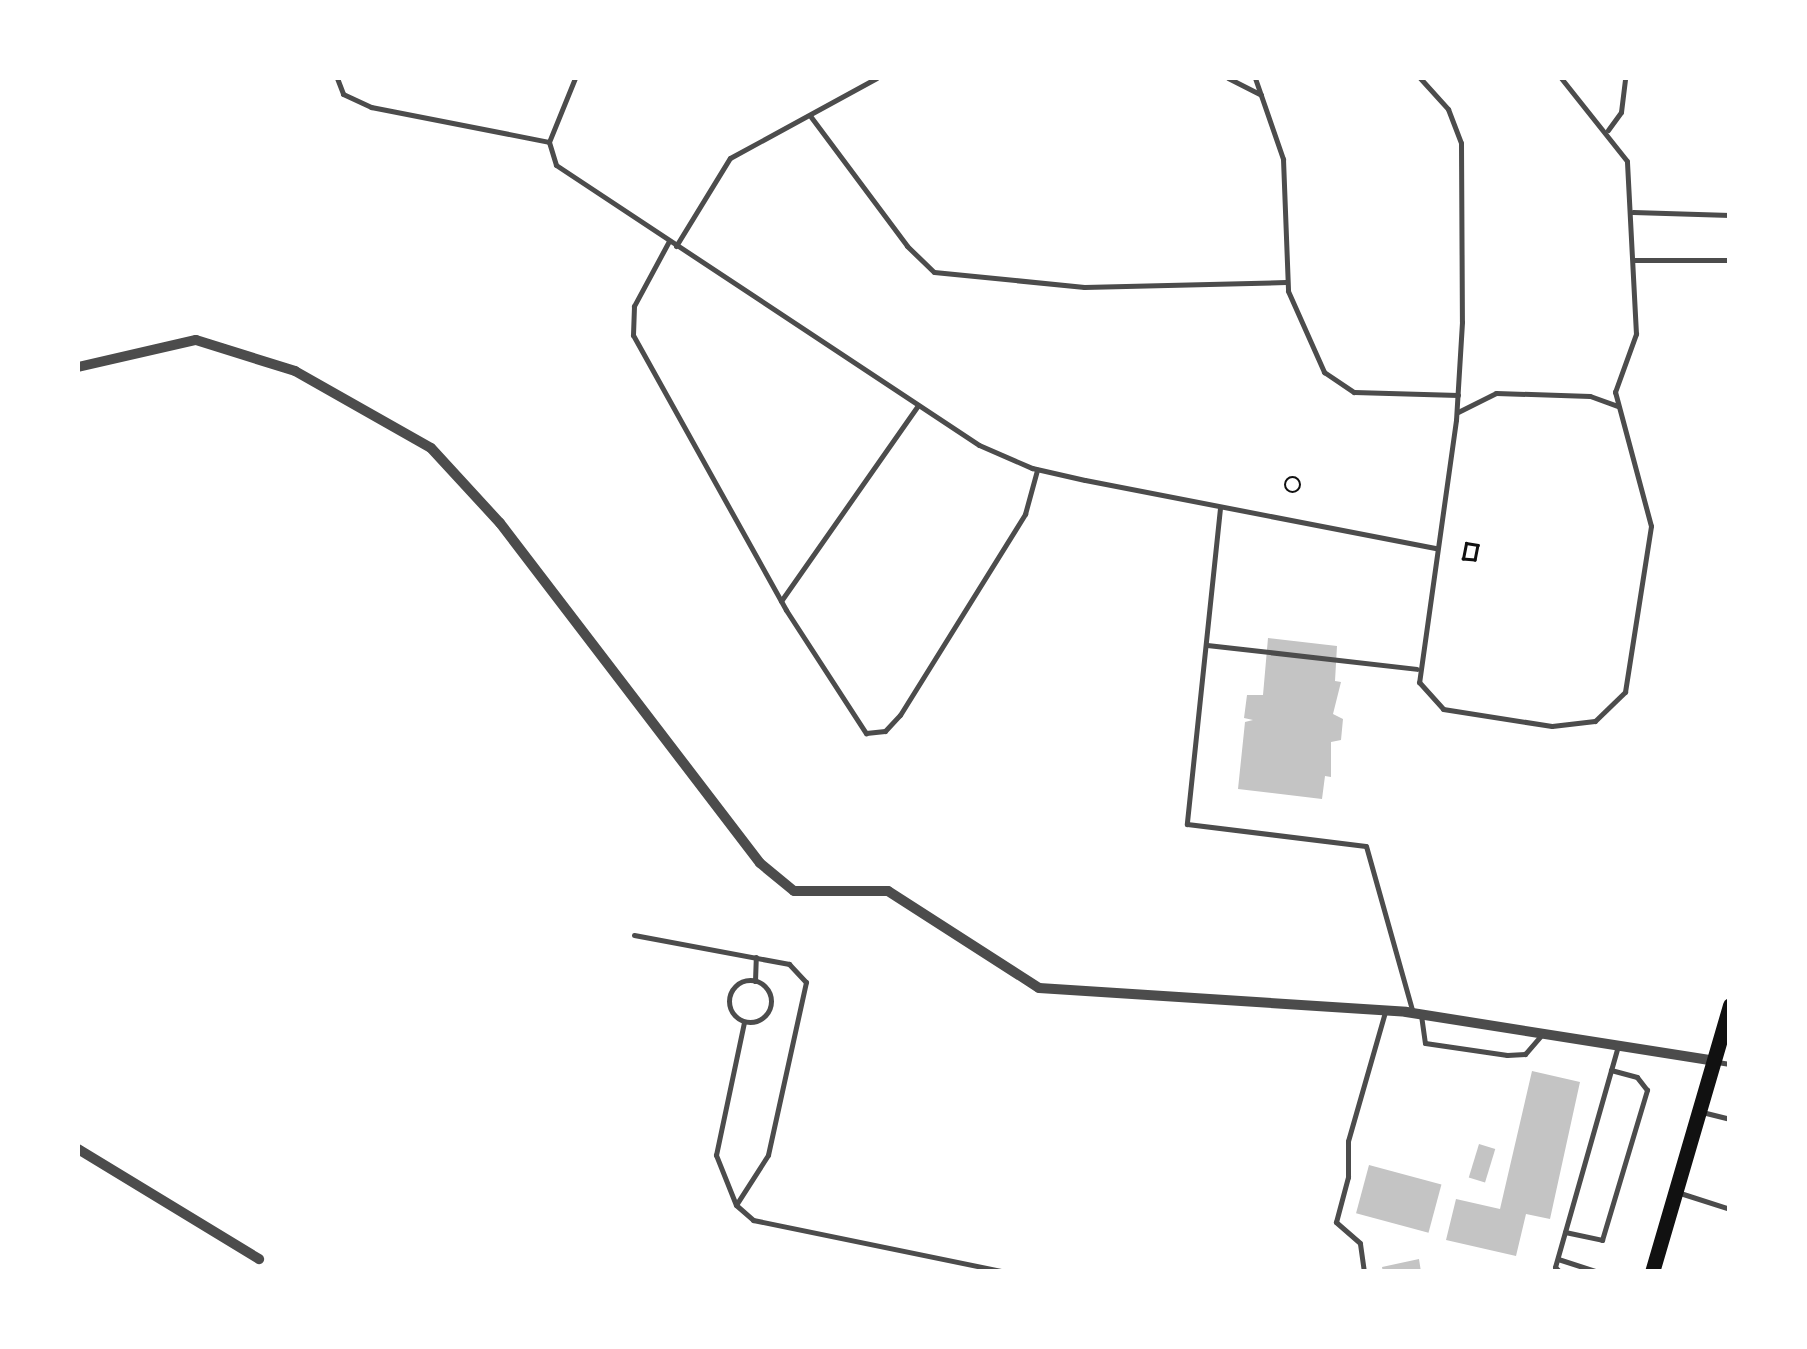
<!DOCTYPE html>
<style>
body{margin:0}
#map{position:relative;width:1807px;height:1349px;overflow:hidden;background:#fff;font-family:"Zilla Slab",serif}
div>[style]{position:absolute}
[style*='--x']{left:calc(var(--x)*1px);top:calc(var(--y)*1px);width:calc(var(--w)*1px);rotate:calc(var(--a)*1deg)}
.building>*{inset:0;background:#c4c4c4;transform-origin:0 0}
.path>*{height:2.5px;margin:-1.25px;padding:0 1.25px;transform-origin:1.25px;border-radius:1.25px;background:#111}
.path>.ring{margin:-1.25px;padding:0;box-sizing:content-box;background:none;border:2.5px solid #111;border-radius:50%}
.service>*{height:5px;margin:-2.5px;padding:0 2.5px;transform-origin:2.5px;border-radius:2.5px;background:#4c4c4c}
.service>.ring{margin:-2.5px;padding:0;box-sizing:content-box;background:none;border:5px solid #4c4c4c;border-radius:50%}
.minor>*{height:10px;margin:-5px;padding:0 5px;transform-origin:5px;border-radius:5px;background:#4c4c4c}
.primary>*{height:15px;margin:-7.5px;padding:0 7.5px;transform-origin:7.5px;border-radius:7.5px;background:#111}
span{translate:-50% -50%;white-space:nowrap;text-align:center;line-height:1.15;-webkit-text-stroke:8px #fff;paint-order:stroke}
.frame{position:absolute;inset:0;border:80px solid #fff;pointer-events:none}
</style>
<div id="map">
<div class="building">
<i style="clip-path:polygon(1268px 638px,1337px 646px,1335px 681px,1341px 682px,1333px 714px,1343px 719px,1341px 740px,1331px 742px,1331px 777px,1325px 776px,1322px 799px,1238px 789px,1245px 722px,1253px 720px,1244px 718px,1247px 695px,1263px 695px)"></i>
<i style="clip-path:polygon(1532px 1071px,1580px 1082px,1550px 1219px,1526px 1214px,1516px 1256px,1446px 1240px,1456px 1199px,1500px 1209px)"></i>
<i style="left:1479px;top:1144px;width:17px;height:35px;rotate:17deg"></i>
<i style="left:1369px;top:1165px;width:75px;height:50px;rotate:15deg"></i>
<i style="clip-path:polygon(1419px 1259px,1421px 1272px,1383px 1272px,1382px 1267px)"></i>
</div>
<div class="path">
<i class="ring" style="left:1285px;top:477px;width:13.5px;height:13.5px"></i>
<i style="--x:1466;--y:543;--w:12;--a:9"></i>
<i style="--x:1478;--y:545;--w:15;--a:101"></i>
<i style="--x:1475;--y:560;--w:12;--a:-175"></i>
<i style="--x:1463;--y:559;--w:16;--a:-79"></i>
</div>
<div class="service">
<i style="--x:337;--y:78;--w:17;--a:69"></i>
<i style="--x:343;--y:94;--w:31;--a:25"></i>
<i style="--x:371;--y:107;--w:181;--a:11.1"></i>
<i style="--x:575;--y:78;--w:69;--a:112.1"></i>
<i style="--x:549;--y:142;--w:24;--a:73"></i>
<i style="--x:556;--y:165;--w:507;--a:33.5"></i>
<i style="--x:979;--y:445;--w:58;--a:23.5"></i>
<i style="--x:1032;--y:468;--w:54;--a:12.8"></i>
<i style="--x:1085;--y:480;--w:358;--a:11"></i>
<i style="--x:1228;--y:78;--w:37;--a:27"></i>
<i style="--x:1255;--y:78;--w:86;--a:70.9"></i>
<i style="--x:1283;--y:159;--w:132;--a:87.8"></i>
<i style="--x:1288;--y:291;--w:89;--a:66"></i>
<i style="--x:1324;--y:372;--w:36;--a:34"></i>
<i style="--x:1354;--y:392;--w:104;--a:1.7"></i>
<i style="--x:1420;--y:78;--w:42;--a:47.9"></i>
<i style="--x:1448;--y:109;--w:36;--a:69"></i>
<i style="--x:1461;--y:143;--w:179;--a:89.7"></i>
<i style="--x:1462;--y:322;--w:98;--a:93.5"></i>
<i style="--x:1456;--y:420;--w:265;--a:98"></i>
<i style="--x:1419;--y:682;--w:36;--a:48"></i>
<i style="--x:1443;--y:709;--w:110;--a:8.9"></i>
<i style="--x:1552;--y:726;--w:43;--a:-6.6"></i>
<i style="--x:1595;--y:721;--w:42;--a:-44"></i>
<i style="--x:1625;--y:692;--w:168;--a:-81.1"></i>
<i style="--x:1651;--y:526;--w:139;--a:-105"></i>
<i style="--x:1615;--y:392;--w:62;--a:-70.1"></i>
<i style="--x:1636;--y:334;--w:173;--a:-93"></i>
<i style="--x:1627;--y:161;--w:106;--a:-128.5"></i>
<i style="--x:811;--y:117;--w:161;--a:53.3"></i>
<i style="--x:907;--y:246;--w:37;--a:44"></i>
<i style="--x:934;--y:272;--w:151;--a:5.7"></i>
<i style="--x:1084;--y:287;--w:202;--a:-1.4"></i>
<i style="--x:1608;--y:130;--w:22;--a:-54"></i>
<i style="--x:1621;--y:112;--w:34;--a:-83"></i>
<i style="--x:1633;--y:212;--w:97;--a:1.8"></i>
<i style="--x:669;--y:241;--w:74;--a:118.3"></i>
<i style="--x:634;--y:306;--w:29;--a:92"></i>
<i style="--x:633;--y:335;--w:315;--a:60.9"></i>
<i style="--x:786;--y:610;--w:147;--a:57"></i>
<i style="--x:866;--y:733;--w:19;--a:-6"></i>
<i style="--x:885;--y:731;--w:22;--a:-47"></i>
<i style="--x:900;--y:715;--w:237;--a:-58.1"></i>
<i style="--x:1025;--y:514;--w:46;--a:-74.7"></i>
<i style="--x:676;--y:246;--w:103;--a:-58.5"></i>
<i style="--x:730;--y:158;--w:167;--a:-28.6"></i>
<i style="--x:1635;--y:260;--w:95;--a:0"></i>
<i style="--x:1458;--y:412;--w:42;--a:-26.6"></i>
<i style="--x:1496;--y:393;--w:94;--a:1.8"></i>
<i style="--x:1590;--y:396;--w:29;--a:20"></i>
<i style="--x:1220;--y:508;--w:318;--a:96"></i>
<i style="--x:1187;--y:824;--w:180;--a:7"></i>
<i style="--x:1366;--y:846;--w:170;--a:74.3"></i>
<i style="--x:781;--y:601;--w:239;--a:-55"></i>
<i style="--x:1207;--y:645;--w:211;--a:6.5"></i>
<i style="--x:634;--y:935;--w:158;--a:10.6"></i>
<i style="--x:789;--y:964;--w:25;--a:47"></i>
<i style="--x:806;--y:982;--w:177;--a:102.4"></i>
<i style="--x:768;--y:1155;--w:59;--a:122.6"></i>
<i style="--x:736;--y:1205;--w:23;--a:41"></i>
<i style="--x:753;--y:1220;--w:258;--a:11.6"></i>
<i class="ring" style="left:729px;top:980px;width:37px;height:37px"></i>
<i style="--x:755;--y:981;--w:24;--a:-88"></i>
<i style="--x:1421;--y:1015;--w:28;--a:82"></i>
<i style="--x:1425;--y:1043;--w:83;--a:8.3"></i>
<i style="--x:1507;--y:1055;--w:18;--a:-3"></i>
<i style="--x:1525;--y:1054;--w:23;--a:-49"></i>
<i style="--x:1717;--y:1062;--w:13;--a:9"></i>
<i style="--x:1702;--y:1112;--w:29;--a:14"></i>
<i style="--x:1680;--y:1193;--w:52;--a:17.7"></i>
<i style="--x:736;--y:1205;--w:54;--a:-111.8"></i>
<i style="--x:716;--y:1155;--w:136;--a:-78.1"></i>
<i style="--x:1565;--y:1232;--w:38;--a:12"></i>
<i style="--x:1602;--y:1240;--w:157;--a:-73.3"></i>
<i style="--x:1647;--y:1090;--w:16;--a:-128"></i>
<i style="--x:1637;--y:1077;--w:27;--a:-165"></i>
<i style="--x:1558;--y:1259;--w:42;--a:18"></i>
<i style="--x:1364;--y:1272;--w:29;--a:-98"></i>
<i style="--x:1360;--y:1243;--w:32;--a:-139"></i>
<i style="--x:1336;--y:1222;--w:47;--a:-75.1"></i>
<i style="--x:1348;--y:1177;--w:36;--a:-90"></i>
<i style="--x:1348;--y:1141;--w:134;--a:-74"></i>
<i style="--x:1560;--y:1272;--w:7;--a:-135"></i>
<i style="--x:1555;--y:1267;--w:230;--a:-74.1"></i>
</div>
<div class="minor">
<i style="--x:78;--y:367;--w:121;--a:-12.9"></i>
<i style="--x:196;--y:340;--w:104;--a:17.4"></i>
<i style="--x:295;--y:371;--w:156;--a:29.5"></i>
<i style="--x:431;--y:448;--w:102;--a:47.4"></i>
<i style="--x:500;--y:523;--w:428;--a:52.6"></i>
<i style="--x:760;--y:863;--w:44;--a:39.5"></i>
<i style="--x:794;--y:891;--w:94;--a:0"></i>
<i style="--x:888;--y:891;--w:179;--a:32.7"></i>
<i style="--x:1039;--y:988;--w:368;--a:3.7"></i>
<i style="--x:1406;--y:1012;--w:312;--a:9"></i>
<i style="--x:78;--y:1149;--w:212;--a:31.3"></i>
</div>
<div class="primary">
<i style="--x:1652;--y:1272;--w:278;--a:-73.7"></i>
</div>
<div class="frame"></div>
</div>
